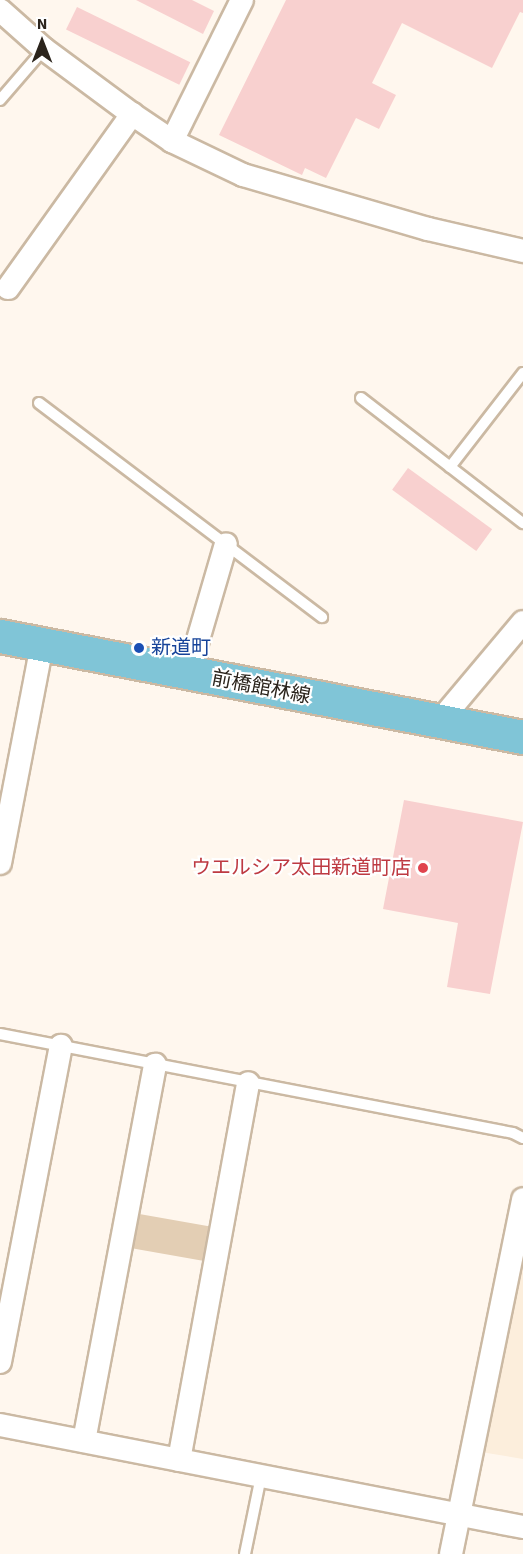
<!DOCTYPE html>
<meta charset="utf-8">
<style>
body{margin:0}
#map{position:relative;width:523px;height:1554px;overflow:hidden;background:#fff7ee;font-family:"Source Sans 3","Noto Sans JP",sans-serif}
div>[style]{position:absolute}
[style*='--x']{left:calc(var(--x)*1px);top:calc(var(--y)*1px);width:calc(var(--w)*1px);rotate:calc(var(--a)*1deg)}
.built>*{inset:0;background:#fceedc}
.green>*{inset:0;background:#e3ceb4;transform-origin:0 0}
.building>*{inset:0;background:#f8d0cf;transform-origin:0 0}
.roads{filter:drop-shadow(2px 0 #cbb9a3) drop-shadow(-2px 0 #cbb9a3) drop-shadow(0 2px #cbb9a3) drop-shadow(0 -2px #cbb9a3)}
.lane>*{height:10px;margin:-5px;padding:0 5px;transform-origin:5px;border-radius:5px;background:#fff}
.street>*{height:22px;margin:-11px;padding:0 11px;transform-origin:11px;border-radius:11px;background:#fff}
.primary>*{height:33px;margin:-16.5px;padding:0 16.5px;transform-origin:16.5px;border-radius:16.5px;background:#80c5d7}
.dots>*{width:16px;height:16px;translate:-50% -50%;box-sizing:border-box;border:3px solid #fff;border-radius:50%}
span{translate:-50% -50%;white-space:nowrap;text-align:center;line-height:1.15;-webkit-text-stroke:4.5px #fff;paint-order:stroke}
.transit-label{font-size:20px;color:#164399}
.left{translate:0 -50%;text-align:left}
.street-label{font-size:20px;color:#2b241c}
.health-label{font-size:20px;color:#be3a42}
.right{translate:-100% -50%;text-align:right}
.north{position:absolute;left:12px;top:12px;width:60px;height:60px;-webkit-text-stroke:4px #fff;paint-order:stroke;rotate:0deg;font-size:16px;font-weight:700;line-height:24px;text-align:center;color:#2b241c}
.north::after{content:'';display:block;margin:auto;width:21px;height:27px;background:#2b241c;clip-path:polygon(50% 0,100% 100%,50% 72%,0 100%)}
</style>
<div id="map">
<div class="built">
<i style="clip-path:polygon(523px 1245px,523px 1459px,481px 1452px)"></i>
</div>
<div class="green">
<i style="left:128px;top:1212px;width:95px;height:35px;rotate:10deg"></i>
</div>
<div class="building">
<i style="clip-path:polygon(136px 0,192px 0,214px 11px,203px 34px)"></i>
<i style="clip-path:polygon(286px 0,523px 0,523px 13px,520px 12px,492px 68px,402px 23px,372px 83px,396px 95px,379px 129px,356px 118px,326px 178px,305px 168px,302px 175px,219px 135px)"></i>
<i style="left:77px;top:7px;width:126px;height:25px;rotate:26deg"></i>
<i style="left:408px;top:468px;width:104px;height:27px;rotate:36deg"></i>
<i style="clip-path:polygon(404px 800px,523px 822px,490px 994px,447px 987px,458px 923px,383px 909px)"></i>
</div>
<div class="roads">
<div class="lane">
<i style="--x:0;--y:100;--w:67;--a:-49.2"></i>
<i style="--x:361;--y:398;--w:205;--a:37.7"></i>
<i style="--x:39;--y:403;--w:355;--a:37.1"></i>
<i style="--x:450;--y:467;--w:119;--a:-52.2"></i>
<i style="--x:0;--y:1034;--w:522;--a:10.92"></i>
<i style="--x:513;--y:1133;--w:11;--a:27"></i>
<i style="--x:245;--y:1554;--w:80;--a:-78.4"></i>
</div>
<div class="street">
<i style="--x:0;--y:10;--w:59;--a:41.6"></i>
<i style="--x:44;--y:49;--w:109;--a:36.5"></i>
<i style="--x:132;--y:114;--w:48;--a:34"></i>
<i style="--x:172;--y:141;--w:79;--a:25.6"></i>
<i style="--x:243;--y:175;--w:193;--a:16.3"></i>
<i style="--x:428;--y:229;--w:98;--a:13"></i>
<i style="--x:172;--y:141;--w:157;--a:-63.6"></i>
<i style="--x:8;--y:288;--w:214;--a:-54.5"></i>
<i style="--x:188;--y:674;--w:135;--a:-73.7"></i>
<i style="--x:440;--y:721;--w:129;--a:-50"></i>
<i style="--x:0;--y:863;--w:223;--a:-79.1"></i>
<i style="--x:0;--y:1362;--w:322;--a:-79.1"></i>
<i style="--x:0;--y:1425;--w:533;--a:11.04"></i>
<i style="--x:84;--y:1441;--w:383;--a:-79.3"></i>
<i style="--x:179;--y:1460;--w:383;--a:-79.6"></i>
<i style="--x:451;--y:1554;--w:362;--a:-78.5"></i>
</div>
<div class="primary">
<i style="--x:0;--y:636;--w:533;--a:10.93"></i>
</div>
</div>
<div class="dots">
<i style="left:139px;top:648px;background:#1a4fb4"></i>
<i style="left:423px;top:868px;background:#e0444e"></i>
</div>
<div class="transit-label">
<span class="left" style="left:151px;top:648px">新道町</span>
</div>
<div class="street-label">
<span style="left:261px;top:688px;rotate:11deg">前橋館林線</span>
</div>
<div class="health-label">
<span class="right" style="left:411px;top:868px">ウエルシア太田新道町店</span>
</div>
<div class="north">N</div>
</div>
